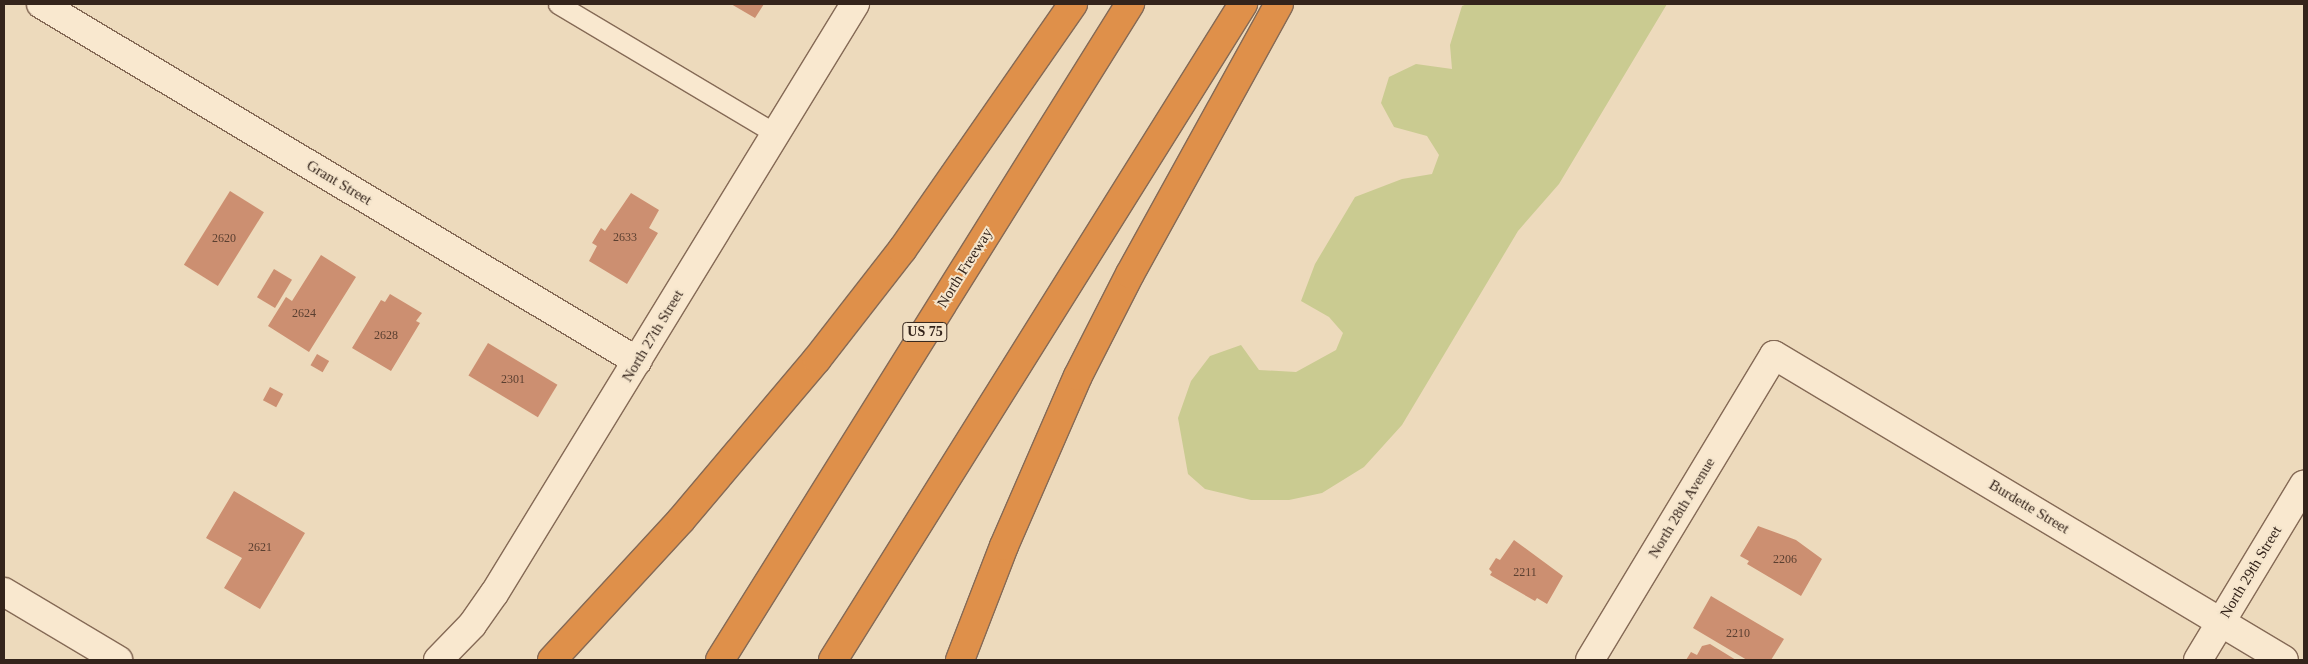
<!DOCTYPE html>
<style>
body{margin:0}
#map{position:relative;width:2308px;height:664px;overflow:hidden;background:#eddabc;font-family:Georgia,serif}
div>[style]{position:absolute}
[style*='--x']{left:calc(var(--x)*1px);top:calc(var(--y)*1px);width:calc(var(--w)*1px);rotate:calc(var(--a)*1deg)}
.green>*{inset:0;background:#cacb91}
.building>*{inset:0;background:#cc8f71;transform-origin:0 0}
.roads{filter:drop-shadow(1px 0 #856a56) drop-shadow(-1px 0 #856a56) drop-shadow(0 1px #856a56) drop-shadow(0 -1px #856a56)}
.lane>*{height:19px;margin:-9.5px;padding:0 9.5px;transform-origin:9.5px;border-radius:9.5px;background:#f9e8cf}
.street>*{height:28px;margin:-14px;padding:0 14px;transform-origin:14px;border-radius:14px;background:#f9e8cf}
.highway>*{height:28px;margin:-14px;padding:0 14px;transform-origin:14px;border-radius:14px;background:#df904a}
span{translate:-50% -50%;white-space:nowrap;text-align:center;line-height:1.15;-webkit-text-stroke:4px #f5e5cc;paint-order:stroke}
.number-label{font-size:12px;color:#5a3f30}
.number-label span{-webkit-text-stroke-width:0}
.shield-label span{padding:1px 4px;background:#f5e5cc;border:1px solid;border-radius:4px;-webkit-text-stroke-width:0}
.shield-label{font-size:14px;color:#34241b;font-weight:700}
.street-label{font-size:15px;color:#34241b}
.frame{position:absolute;inset:0;border:5px solid #34241b;pointer-events:none}
</style>
<div id="map">
<div class="green">
<i style="clip-path:polygon(1467px 4px,1667px 4px,1559px 184px,1518px 231px,1402px 425px,1364px 467px,1322px 493px,1289px 500px,1251px 500px,1205px 489px,1188px 474px,1178px 418px,1191px 381px,1210px 356px,1241px 345px,1259px 370px,1296px 372px,1336px 350px,1343px 333px,1329px 317px,1301px 301px,1315px 264px,1355px 197px,1402px 179px,1432px 174px,1439px 155px,1427px 136px,1394px 127px,1381px 103px,1389px 77px,1416px 64px,1452px 69px,1450px 45px,1462px 6px)"></i>
</div>
<div class="building">
<i style="clip-path:polygon(731px 4px,764px 4px,755px 18px)"></i>
<i style="left:230px;top:191px;width:40px;height:87px;rotate:32deg"></i>
<i style="clip-path:polygon(631px 193px,659px 210px,649px 228px,658px 233px,627px 284px,589px 261px,597px 246px,592px 243px,601px 228px,605px 231px)"></i>
<i style="clip-path:polygon(321px 255px,356px 277px,309px 352px,268px 326px,286px 297px,292px 301px)"></i>
<i style="left:274px;top:269px;width:21px;height:33px;rotate:31deg"></i>
<i style="clip-path:polygon(390px 294px,422px 313px,416px 321px,420px 323px,391px 371px,352px 348px,381px 300px,385px 302px)"></i>
<i style="left:488px;top:343px;width:81px;height:38px;rotate:31deg"></i>
<i style="left:317px;top:354px;width:14px;height:13px;rotate:30deg"></i>
<i style="left:270px;top:387px;width:15px;height:15px;rotate:28deg"></i>
<i style="clip-path:polygon(234px 491px,305px 533px,260px 609px,224px 588px,242px 558px,206px 538px)"></i>
<i style="clip-path:polygon(1758px 526px,1796px 540px,1822px 559px,1801px 596px,1747px 564px,1749px 561px,1740px 556px)"></i>
<i style="clip-path:polygon(1514px 540px,1563px 576px,1547px 604px,1537px 598px,1535px 601px,1490px 575px,1492px 572px,1489px 569px,1496px 558px,1500px 560px)"></i>
<i style="clip-path:polygon(1711px 596px,1784px 639px,1771px 660px,1747px 660px,1693px 628px)"></i>
<i style="clip-path:polygon(1710px 644px,1736px 660px,1686px 660px,1691px 652px,1697px 655px,1702px 646px)"></i>
</div>
<div class="roads">
<div class="lane">
<i style="--x:558;--y:4;--w:254;--a:30.8"></i>
</div>
<div class="street">
<i style="--x:41;--y:4;--w:695;--a:30.92"></i>
<i style="--x:4;--y:592;--w:133;--a:30.8"></i>
<i style="--x:438;--y:660;--w:49;--a:-45.8"></i>
<i style="--x:472;--y:625;--w:38;--a:-55"></i>
<i style="--x:494;--y:594;--w:692;--a:-58.54"></i>
<i style="--x:1590;--y:660;--w:356;--a:-58.9"></i>
<i style="--x:1774;--y:355;--w:594;--a:30.88"></i>
<i style="--x:2198;--y:660;--w:205;--a:-58.9"></i>
</div>
<div class="highway">
<i style="--x:552;--y:660;--w:190;--a:-47.3"></i>
<i style="--x:681;--y:520;--w:211;--a:-49.8"></i>
<i style="--x:817;--y:359;--w:138;--a:-52.1"></i>
<i style="--x:902;--y:250;--w:300;--a:-55.2"></i>
<i style="--x:720;--y:660;--w:774;--a:-57.99"></i>
<i style="--x:833;--y:660;--w:774;--a:-57.99"></i>
<i style="--x:960;--y:660;--w:122;--a:-68.9"></i>
<i style="--x:1004;--y:546;--w:185;--a:-66.5"></i>
<i style="--x:1078;--y:376;--w:114;--a:-63"></i>
<i style="--x:1130;--y:274;--w:308;--a:-61.1"></i>
</div>
</div>
<div class="number-label">
<span style="left:625px;top:238px">2633</span>
<span style="left:224px;top:239px">2620</span>
<span style="left:304px;top:314px">2624</span>
<span style="left:386px;top:336px">2628</span>
<span style="left:513px;top:380px">2301</span>
<span style="left:260px;top:548px">2621</span>
<span style="left:1785px;top:560px">2206</span>
<span style="left:1525px;top:573px">2211</span>
<span style="left:1738px;top:634px">2210</span>
</div>
<div class="shield-label">
<span style="left:925px;top:332px">US 75</span>
</div>
<div class="street-label">
<span style="left:339px;top:183px;rotate:31deg">Grant Street</span>
<span style="left:965px;top:268px;rotate:-58deg">North Freeway</span>
<span style="left:653px;top:336px;rotate:-59deg">North 27th Street</span>
<span style="left:2029px;top:507px;rotate:31deg">Burdette Street</span>
<span style="left:1682px;top:508px;rotate:-59deg">North 28th Avenue</span>
<span style="left:2251px;top:572px;rotate:-59deg">North 29th Street</span>
</div>
<div class="frame"></div>
</div>
